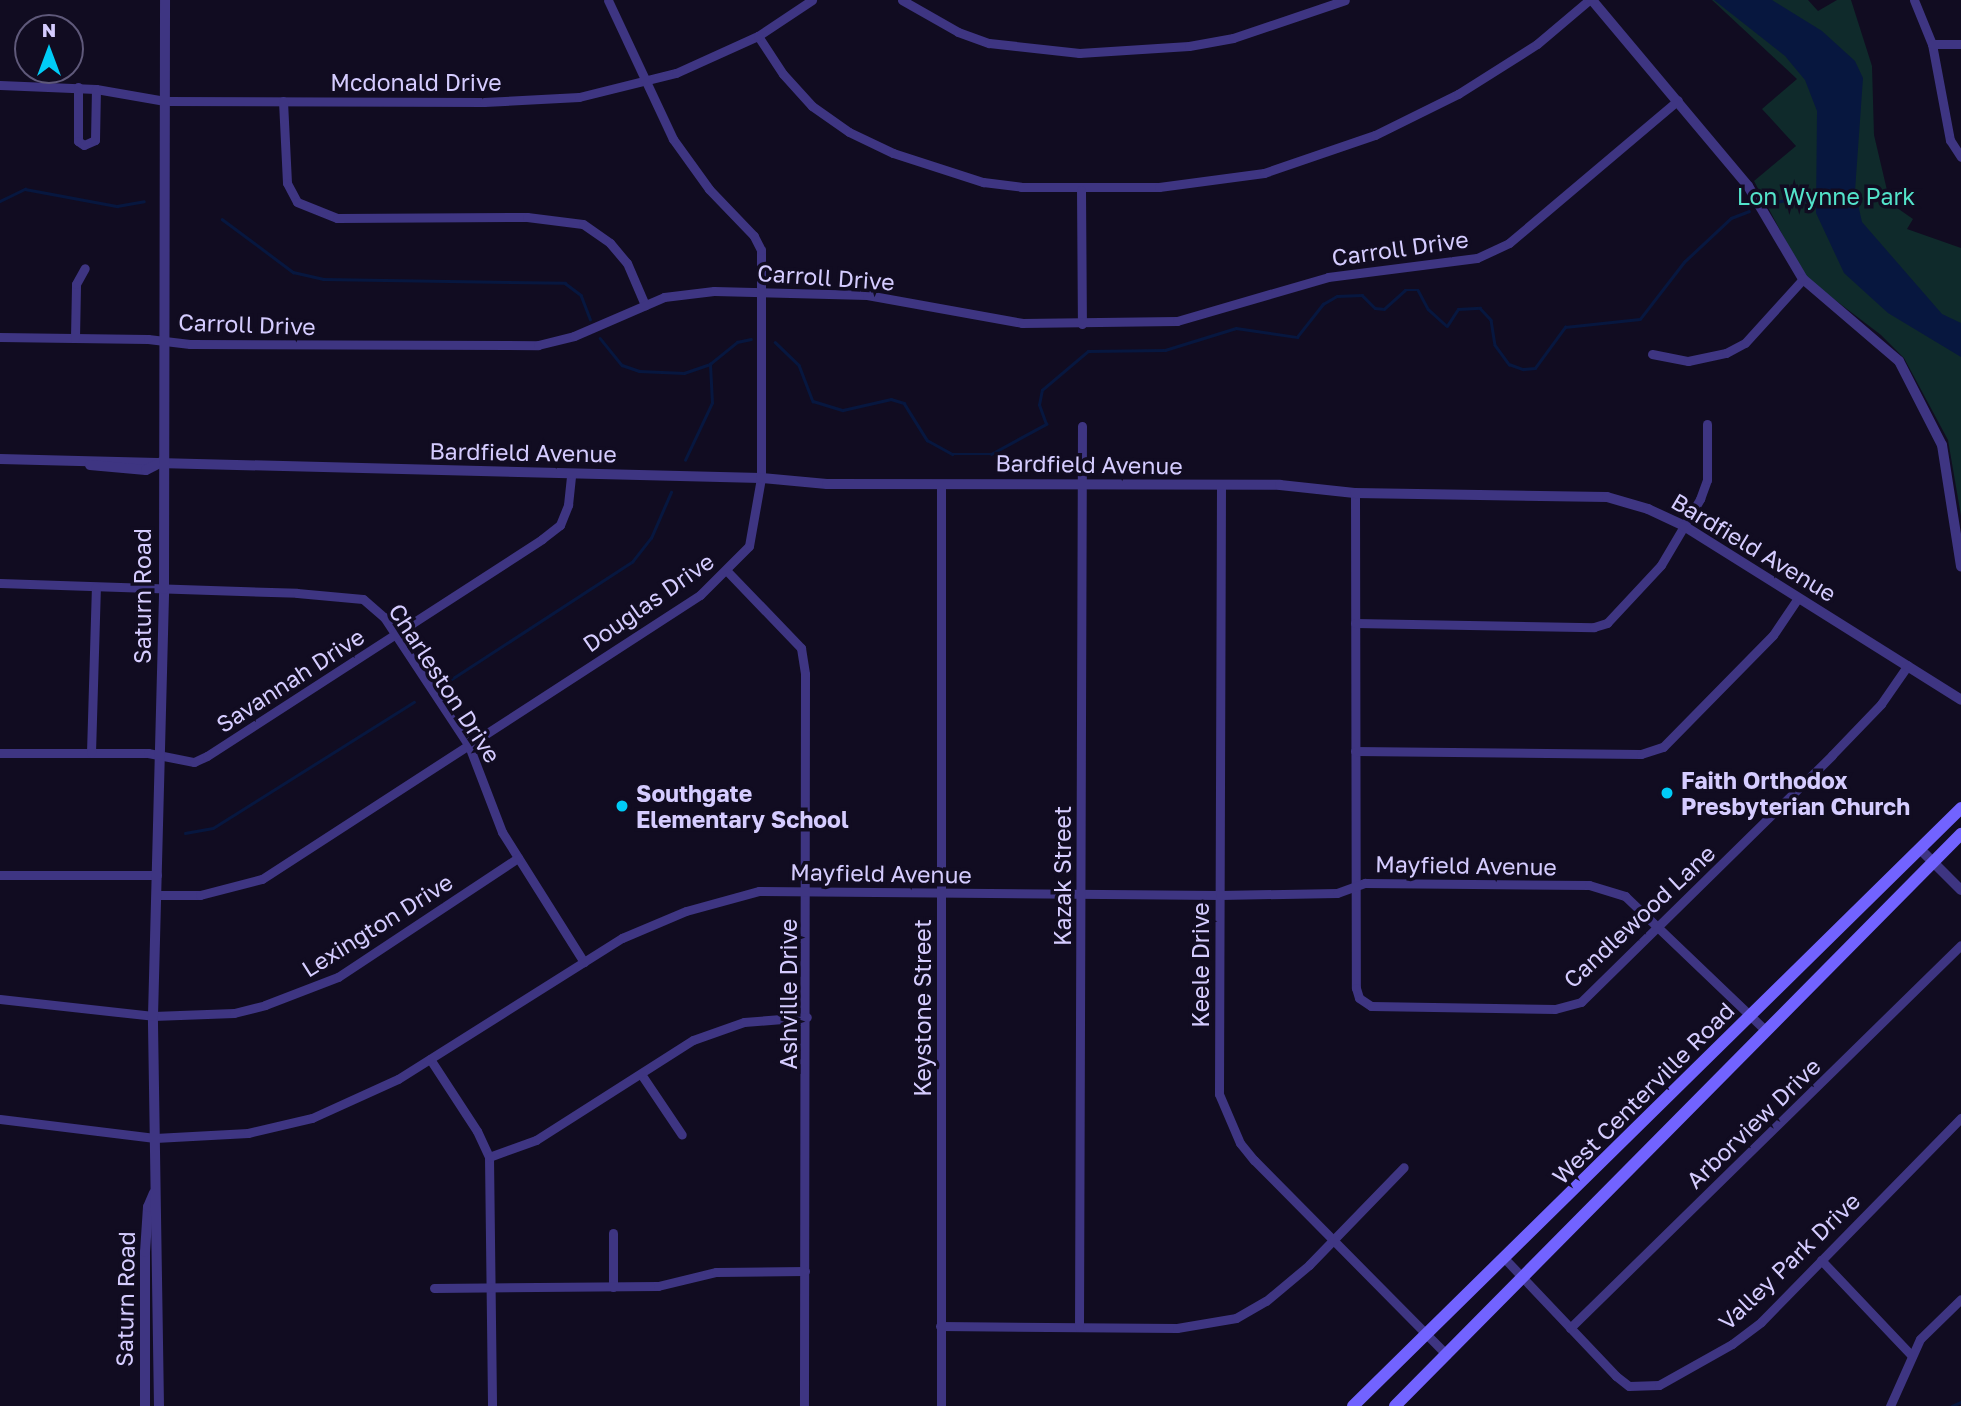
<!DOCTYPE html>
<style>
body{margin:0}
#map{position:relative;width:1961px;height:1406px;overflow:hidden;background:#110c21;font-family:"Golos Text",sans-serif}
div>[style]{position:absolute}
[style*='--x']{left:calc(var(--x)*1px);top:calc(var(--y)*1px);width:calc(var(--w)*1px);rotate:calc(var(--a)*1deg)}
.green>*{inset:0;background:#0f2a2b}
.water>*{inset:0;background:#07173f}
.stream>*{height:2.5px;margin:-1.25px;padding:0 1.25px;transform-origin:1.25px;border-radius:1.25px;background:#07173f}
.minor>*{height:9px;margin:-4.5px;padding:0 4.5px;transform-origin:4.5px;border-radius:4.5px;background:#3e3582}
.tertiary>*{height:10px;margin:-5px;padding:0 5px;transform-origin:5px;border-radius:5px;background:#3e3582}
.secondary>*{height:12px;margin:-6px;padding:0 6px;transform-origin:6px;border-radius:6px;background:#7263ff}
.dots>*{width:19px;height:19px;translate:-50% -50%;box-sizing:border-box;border:4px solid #110c21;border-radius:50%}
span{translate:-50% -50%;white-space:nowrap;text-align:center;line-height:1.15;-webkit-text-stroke:7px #110c21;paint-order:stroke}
.street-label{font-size:23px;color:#d5ccff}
.park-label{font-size:23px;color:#53e3ca}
.poi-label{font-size:23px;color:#d5ccff;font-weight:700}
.left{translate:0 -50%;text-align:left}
.north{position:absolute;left:14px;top:14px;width:70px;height:70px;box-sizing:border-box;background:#110c21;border:2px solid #5f597a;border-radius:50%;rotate:0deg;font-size:19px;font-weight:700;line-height:28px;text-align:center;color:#d5ccff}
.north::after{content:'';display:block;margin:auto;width:24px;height:32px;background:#00ccf7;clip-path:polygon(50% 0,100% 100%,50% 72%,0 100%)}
</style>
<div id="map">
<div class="green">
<i style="clip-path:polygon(1712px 0,1808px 0,1818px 11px,1837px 0,1851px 0,1872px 66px,1874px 135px,1890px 203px,1913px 219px,1907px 229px,1961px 248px,1961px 516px,1948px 440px,1904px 358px,1881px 335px,1805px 277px,1754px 181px,1796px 146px,1762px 109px,1797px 79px)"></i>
</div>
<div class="water">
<i style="clip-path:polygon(1714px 0,1772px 0,1822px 31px,1855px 61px,1863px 78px,1855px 191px,1862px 222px,1942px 314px,1961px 323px,1961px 357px,1888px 313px,1844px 273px,1816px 213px,1817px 111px,1805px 80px,1785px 56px)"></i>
</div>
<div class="stream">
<i style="--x:0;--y:201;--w:28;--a:-26"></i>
<i style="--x:25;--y:189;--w:94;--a:10.5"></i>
<i style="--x:117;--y:206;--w:27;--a:-10"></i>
<i style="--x:1768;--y:204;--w:26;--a:-13"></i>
<i style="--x:1793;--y:198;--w:23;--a:10"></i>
<i style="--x:222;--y:219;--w:89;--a:36.7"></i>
<i style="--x:293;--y:272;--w:31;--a:13"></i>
<i style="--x:323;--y:279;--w:242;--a:0.9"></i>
<i style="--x:565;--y:283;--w:20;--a:37"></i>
<i style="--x:581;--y:295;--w:26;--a:69"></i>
<i style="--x:600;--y:338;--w:35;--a:51"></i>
<i style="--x:622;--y:365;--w:18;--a:19"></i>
<i style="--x:639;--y:371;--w:45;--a:2.5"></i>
<i style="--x:684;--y:373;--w:28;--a:-19"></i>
<i style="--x:710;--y:364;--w:35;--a:-39"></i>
<i style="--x:737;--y:342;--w:14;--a:-12"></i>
<i style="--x:775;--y:342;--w:33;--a:44"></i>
<i style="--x:799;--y:365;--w:39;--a:69"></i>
<i style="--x:813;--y:401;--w:31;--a:17"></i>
<i style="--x:843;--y:410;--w:49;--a:-12.9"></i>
<i style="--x:891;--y:399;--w:14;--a:17"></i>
<i style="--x:904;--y:403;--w:44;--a:58.1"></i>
<i style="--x:927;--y:440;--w:29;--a:29"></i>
<i style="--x:952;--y:454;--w:39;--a:0"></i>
<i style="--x:991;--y:454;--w:63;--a:-28.6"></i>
<i style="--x:1046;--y:424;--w:20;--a:-110"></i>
<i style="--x:1039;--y:405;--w:15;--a:-79"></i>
<i style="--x:1042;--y:390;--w:60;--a:-40.3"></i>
<i style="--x:1088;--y:351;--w:77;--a:-0.7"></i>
<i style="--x:1165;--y:350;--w:74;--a:-17.2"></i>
<i style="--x:1236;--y:328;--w:62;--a:8.4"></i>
<i style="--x:1297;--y:337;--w:42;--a:-51.8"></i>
<i style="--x:1323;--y:304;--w:16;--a:-30"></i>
<i style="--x:1337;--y:296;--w:25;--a:-2"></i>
<i style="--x:1362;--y:295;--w:18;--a:45"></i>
<i style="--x:1375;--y:308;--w:9;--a:6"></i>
<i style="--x:1384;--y:309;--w:28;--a:-42"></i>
<i style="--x:1405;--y:290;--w:13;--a:0"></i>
<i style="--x:1418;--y:290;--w:21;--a:62"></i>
<i style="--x:1428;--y:309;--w:25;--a:42"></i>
<i style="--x:1447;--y:326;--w:20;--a:-57"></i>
<i style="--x:1458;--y:309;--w:22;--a:-3"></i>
<i style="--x:1480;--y:308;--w:16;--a:47"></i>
<i style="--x:1491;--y:320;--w:25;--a:81"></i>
<i style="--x:1495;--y:345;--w:24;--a:54"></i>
<i style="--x:1509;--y:364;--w:15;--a:20"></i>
<i style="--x:1523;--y:369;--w:12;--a:-5"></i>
<i style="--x:1535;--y:368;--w:51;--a:-53.8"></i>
<i style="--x:1565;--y:327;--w:75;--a:-6.1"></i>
<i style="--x:1640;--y:319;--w:72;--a:-52.3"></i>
<i style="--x:1684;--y:262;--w:64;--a:-43.1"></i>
<i style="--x:1731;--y:218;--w:19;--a:-21"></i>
<i style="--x:685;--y:460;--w:63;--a:-64.7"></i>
<i style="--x:712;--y:403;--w:39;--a:-93"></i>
<i style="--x:447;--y:682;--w:221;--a:-33"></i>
<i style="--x:632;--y:562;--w:31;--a:-52"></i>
<i style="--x:651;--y:538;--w:50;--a:-66.5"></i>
<i style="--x:185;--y:833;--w:28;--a:-10"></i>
<i style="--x:213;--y:828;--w:237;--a:-32.1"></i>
<i style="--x:1952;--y:1406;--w:10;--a:-24"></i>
</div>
<div class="minor">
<i style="--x:902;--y:0;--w:64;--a:29.7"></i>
<i style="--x:958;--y:32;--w:33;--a:20"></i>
<i style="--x:989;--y:43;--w:91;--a:6.3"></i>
<i style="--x:1079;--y:53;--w:110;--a:-3.6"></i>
<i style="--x:1189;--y:46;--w:45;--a:-10.3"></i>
<i style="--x:1233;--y:38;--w:118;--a:-18.7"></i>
<i style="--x:1914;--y:0;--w:48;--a:67.8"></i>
<i style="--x:1932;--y:44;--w:98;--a:79.4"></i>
<i style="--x:1950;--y:140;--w:20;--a:57"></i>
<i style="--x:758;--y:36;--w:45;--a:56.7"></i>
<i style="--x:783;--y:74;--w:43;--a:47.8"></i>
<i style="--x:812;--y:106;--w:45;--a:35.1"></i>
<i style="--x:849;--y:132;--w:49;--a:25.5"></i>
<i style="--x:893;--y:153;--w:95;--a:17.9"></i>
<i style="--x:983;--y:182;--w:38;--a:7"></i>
<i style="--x:1021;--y:187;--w:138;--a:0"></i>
<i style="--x:1159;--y:187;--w:106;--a:-7.6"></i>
<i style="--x:1264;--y:173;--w:117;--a:-18.9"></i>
<i style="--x:1375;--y:135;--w:93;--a:-26.3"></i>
<i style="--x:1458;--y:94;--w:93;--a:-32.3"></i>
<i style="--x:1537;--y:44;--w:68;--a:-40.2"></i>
<i style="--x:1932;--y:44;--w:29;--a:0"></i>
<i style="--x:0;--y:85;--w:96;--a:2.4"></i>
<i style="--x:96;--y:89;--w:70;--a:9.9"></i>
<i style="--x:165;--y:101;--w:319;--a:0.2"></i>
<i style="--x:484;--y:102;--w:95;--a:-3"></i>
<i style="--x:579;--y:97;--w:100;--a:-13.9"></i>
<i style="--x:676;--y:73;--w:90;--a:-24.3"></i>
<i style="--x:758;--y:36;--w:65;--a:-33.7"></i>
<i style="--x:78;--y:87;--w:54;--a:90"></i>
<i style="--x:78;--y:141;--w:7;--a:34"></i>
<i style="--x:84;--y:145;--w:12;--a:-24"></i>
<i style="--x:95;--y:140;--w:51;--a:-88.9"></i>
<i style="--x:283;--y:101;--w:82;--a:87.2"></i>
<i style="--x:287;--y:183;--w:21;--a:62"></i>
<i style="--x:297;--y:202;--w:43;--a:21.8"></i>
<i style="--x:337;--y:218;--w:190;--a:-0.3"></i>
<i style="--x:527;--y:217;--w:56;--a:7.1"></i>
<i style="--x:583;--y:224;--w:33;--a:35"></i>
<i style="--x:610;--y:243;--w:26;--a:50"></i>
<i style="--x:627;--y:263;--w:46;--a:66.8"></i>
<i style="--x:1081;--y:190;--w:134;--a:89.6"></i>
<i style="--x:0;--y:337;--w:148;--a:0.8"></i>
<i style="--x:148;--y:339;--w:42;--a:6.8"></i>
<i style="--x:190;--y:344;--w:348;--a:0.2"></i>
<i style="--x:538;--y:345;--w:37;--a:-14"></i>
<i style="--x:574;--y:336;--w:98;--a:-23.4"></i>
<i style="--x:664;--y:297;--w:50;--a:-6.8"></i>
<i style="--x:714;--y:291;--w:153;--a:1.5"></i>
<i style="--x:867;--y:295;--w:158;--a:10.2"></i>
<i style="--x:1022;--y:323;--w:155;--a:-0.7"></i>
<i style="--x:1177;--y:321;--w:157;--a:-16.2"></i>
<i style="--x:1328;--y:277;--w:150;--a:-7.3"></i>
<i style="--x:1477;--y:258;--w:35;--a:-25"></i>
<i style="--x:1509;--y:243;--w:221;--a:-40.2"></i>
<i style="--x:75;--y:338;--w:54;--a:-88.9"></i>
<i style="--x:76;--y:284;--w:18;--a:-61"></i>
<i style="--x:1652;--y:354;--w:37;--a:11"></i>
<i style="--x:1688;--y:361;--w:39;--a:-12"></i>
<i style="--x:1726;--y:353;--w:21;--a:-28"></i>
<i style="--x:1745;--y:343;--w:86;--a:-47.8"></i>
<i style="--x:1221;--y:487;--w:607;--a:90.19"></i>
<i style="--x:1219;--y:1094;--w:53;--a:66.8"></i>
<i style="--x:1240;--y:1143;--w:22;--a:51"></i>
<i style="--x:1254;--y:1160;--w:274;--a:45.3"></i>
<i style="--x:1355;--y:493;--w:495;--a:89.9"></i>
<i style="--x:1356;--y:988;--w:10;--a:73"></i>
<i style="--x:1359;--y:998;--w:14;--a:34"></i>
<i style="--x:1371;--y:1006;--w:184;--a:0.9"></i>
<i style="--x:1555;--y:1009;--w:27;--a:-15"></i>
<i style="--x:1581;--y:1002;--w:352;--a:-44.5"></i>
<i style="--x:1832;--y:755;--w:71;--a:-46.1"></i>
<i style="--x:1881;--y:704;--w:47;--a:-55.3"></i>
<i style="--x:727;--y:571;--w:107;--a:46.1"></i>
<i style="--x:801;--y:648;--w:26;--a:81"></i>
<i style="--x:805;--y:674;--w:732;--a:90.08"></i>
<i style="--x:0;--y:583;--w:297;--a:1.9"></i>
<i style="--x:297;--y:593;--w:66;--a:5.2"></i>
<i style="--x:363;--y:599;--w:28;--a:41"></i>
<i style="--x:384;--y:617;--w:154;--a:56.6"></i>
<i style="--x:469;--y:746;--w:92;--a:69"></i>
<i style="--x:502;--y:832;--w:154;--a:57.8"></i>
<i style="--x:1355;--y:623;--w:239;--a:1"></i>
<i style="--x:1594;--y:627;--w:14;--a:-17"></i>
<i style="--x:1607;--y:623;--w:79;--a:-47"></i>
<i style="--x:1661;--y:565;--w:77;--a:-59.4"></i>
<i style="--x:1700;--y:499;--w:20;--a:-70"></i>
<i style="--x:1707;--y:480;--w:56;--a:-90"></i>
<i style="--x:1355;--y:751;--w:286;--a:0.6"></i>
<i style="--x:1641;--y:754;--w:23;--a:-18"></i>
<i style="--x:1663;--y:747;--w:157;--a:-45.5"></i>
<i style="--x:1773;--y:635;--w:45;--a:-56"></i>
<i style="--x:0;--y:753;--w:148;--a:0"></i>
<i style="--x:148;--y:753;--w:47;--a:11.1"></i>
<i style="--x:194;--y:762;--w:14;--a:-25"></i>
<i style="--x:207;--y:756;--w:399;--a:-32.9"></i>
<i style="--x:542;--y:539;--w:23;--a:-38"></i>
<i style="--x:560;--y:525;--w:22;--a:-68"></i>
<i style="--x:568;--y:505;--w:31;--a:-84"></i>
<i style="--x:91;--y:753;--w:166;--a:-88.3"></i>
<i style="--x:0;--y:875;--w:157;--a:0"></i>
<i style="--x:156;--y:895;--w:44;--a:0"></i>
<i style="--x:200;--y:895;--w:64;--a:-14.5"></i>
<i style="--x:262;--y:879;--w:522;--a:-32.96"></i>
<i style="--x:700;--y:595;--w:69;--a:-45"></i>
<i style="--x:749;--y:546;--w:69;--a:-80"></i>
<i style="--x:761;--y:478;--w:228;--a:-90"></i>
<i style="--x:761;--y:250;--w:16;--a:-117"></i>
<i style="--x:754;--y:236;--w:65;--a:-133.8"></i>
<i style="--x:709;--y:189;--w:62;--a:-125.8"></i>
<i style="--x:673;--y:139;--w:153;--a:-115.1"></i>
<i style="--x:0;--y:999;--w:154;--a:6.3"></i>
<i style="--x:153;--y:1016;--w:81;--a:-2.1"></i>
<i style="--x:234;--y:1013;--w:32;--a:-14"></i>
<i style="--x:265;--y:1005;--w:78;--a:-21"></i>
<i style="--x:338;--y:977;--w:216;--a:-33.5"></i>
<i style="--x:430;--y:1059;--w:86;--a:56.9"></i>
<i style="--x:477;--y:1131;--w:29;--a:65"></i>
<i style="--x:489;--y:1157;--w:249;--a:89.3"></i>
<i style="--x:641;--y:1074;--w:73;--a:56.1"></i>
<i style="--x:0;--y:1119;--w:156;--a:7"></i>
<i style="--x:155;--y:1138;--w:93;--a:-3.1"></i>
<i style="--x:248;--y:1133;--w:66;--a:-13.2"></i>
<i style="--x:312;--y:1118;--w:94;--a:-24.4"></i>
<i style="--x:398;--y:1079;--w:265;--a:-32.2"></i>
<i style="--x:622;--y:938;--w:69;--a:-22.9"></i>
<i style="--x:686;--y:911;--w:76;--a:-15.3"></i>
<i style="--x:759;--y:891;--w:461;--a:0.5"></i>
<i style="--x:1220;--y:895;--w:117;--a:-1"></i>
<i style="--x:1337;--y:893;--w:30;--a:-20"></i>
<i style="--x:1365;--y:883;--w:224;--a:0.5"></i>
<i style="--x:1589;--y:885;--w:38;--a:17"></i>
<i style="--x:1625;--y:896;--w:192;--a:43.7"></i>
<i style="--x:489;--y:1157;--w:50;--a:-19.9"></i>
<i style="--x:536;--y:1140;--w:186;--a:-32.5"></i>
<i style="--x:693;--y:1040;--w:54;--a:-19.4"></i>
<i style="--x:744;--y:1022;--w:63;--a:-4.5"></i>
<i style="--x:613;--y:1233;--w:54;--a:90"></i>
<i style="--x:1506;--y:1260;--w:160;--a:46.5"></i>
<i style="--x:1616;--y:1376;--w:16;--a:38"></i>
<i style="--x:1629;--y:1386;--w:30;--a:-2"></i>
<i style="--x:1659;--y:1385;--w:84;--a:-29.3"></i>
<i style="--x:1732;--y:1344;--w:36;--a:-37"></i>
<i style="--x:1761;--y:1322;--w:286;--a:-45.6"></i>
<i style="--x:1821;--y:1260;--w:131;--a:46.5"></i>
<i style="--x:434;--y:1288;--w:224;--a:-0.5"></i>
<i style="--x:658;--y:1286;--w:60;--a:-13.6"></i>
<i style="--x:716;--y:1272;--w:89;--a:-0.6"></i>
<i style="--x:940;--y:1326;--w:237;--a:0.5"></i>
<i style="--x:1177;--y:1328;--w:60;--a:-9.6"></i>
<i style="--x:1236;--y:1318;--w:34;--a:-30"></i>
<i style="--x:1266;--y:1301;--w:56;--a:-39.9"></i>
<i style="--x:1309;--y:1265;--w:136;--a:-45.9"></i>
<i style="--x:1079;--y:1327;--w:901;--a:-89.81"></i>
<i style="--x:1570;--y:1328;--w:547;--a:-44.41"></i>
<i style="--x:941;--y:1406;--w:921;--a:-90"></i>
<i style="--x:1890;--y:1406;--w:73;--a:-65.9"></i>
<i style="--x:1920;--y:1339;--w:57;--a:-44.3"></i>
</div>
<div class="tertiary">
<i style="--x:1592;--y:0;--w:243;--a:50"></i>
<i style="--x:1748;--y:186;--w:108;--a:59.4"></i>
<i style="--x:1803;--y:279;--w:126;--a:40.5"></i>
<i style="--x:1899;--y:361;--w:94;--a:62.9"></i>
<i style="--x:1942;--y:445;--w:123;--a:81.1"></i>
<i style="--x:0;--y:459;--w:761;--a:1.43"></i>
<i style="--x:761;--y:478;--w:66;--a:5.2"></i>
<i style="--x:827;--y:484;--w:453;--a:0.1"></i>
<i style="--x:1280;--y:485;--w:75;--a:6.1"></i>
<i style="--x:1355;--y:493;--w:252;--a:0.9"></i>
<i style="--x:1607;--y:497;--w:43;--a:16.3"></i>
<i style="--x:1648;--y:509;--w:40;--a:25"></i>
<i style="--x:1684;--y:526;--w:327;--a:32.1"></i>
<i style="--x:90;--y:465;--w:56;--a:5.1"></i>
<i style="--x:146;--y:470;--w:18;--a:-27"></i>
<i style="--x:1920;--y:849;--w:58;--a:45"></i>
<i style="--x:145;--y:1406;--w:154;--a:-90"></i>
<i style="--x:145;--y:1252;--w:45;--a:-86.2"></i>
<i style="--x:148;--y:1207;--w:15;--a:-67"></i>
<i style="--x:159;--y:1406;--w:390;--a:-90.9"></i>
<i style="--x:153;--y:1016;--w:427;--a:-88.5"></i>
<i style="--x:164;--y:589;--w:589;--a:-89.9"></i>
</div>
<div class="secondary">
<i style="--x:1353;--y:1406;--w:853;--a:-44.52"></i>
<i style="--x:1395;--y:1406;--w:805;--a:-45.3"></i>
</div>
<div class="dots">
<i style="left:1667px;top:793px;background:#00ccf7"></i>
<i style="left:622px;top:806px;background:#00ccf7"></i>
</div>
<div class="street-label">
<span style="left:416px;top:82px">Mcdonald Drive</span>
<span style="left:1400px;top:248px;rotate:-8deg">Carroll Drive</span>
<span style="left:826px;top:277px;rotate:4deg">Carroll Drive</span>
<span style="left:247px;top:324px;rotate:2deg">Carroll Drive</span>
<span style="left:523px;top:452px;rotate:1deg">Bardfield Avenue</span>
<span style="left:1089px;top:464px;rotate:1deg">Bardfield Avenue</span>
<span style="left:1754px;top:547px;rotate:31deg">Bardfield Avenue</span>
<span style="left:142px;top:596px;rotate:-90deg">Saturn Road</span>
<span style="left:648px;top:602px;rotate:-35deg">Douglas Drive</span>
<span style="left:290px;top:680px;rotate:-33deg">Savannah Drive</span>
<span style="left:445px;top:683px;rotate:57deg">Charleston Drive</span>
<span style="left:1466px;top:865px;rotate:1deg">Mayfield Avenue</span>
<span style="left:881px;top:873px;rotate:1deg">Mayfield Avenue</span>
<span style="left:1062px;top:876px;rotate:-90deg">Kazak Street</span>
<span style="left:1639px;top:916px;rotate:-43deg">Candlewood Lane</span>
<span style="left:377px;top:925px;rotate:-32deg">Lexington Drive</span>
<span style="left:1200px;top:965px;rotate:-90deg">Keele Drive</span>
<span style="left:788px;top:994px;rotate:-90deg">Ashville Drive</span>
<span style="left:922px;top:1008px;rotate:-90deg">Keystone Street</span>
<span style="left:1643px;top:1093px;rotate:-45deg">West Centerville Road</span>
<span style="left:1753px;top:1123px;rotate:-44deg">Arborview Drive</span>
<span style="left:1789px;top:1261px;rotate:-44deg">Valley Park Drive</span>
<span style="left:125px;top:1299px;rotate:-89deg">Saturn Road</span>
</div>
<div class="park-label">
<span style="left:1826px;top:196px">Lon Wynne Park</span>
</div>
<div class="poi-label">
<span class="left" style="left:1681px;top:793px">Faith Orthodox<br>Presbyterian Church</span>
<span class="left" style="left:636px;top:806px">Southgate<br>Elementary School</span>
</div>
<div class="north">N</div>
</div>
